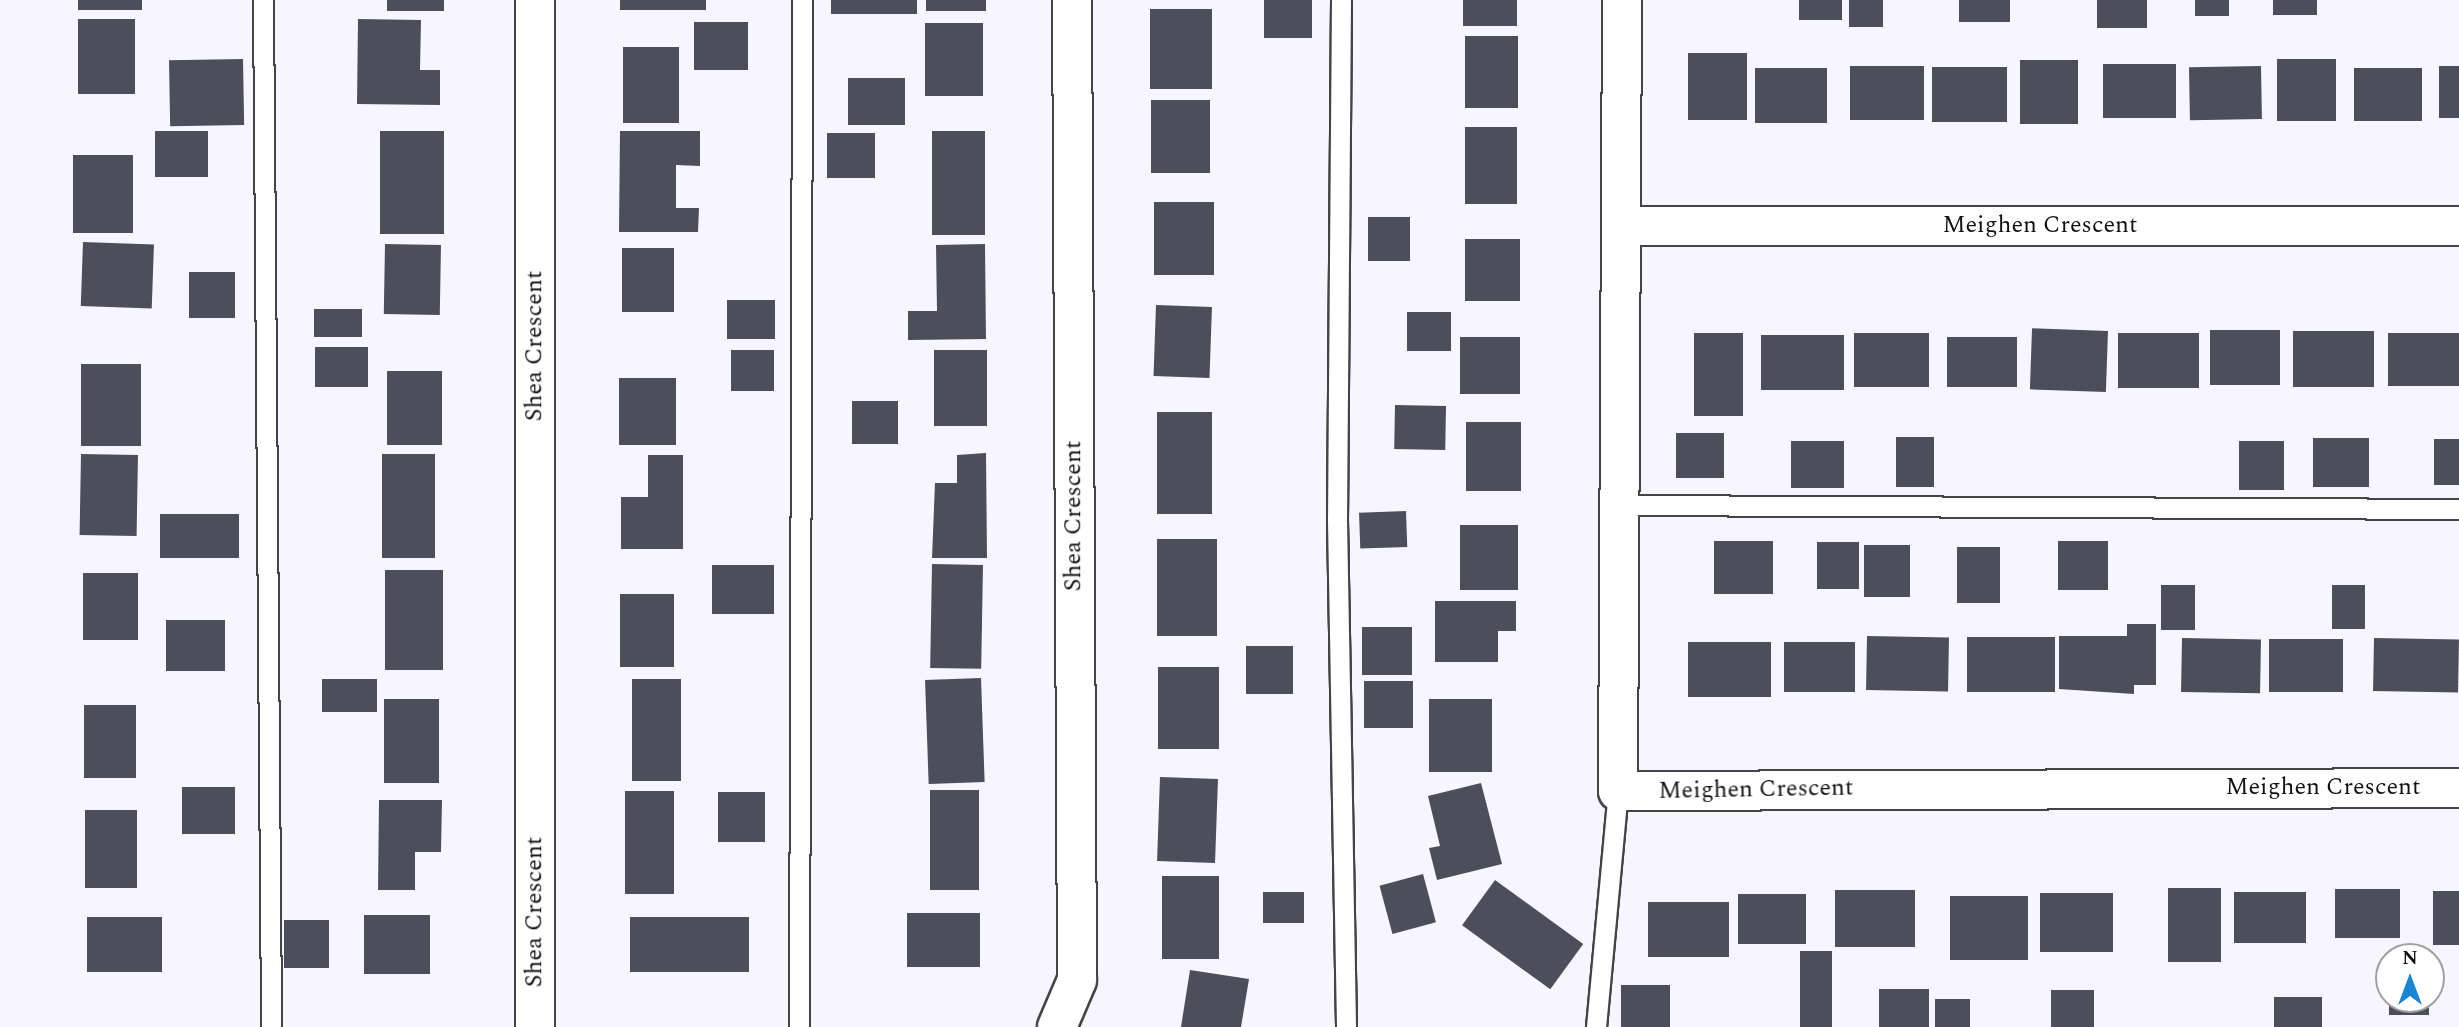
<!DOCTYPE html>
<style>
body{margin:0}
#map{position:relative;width:2459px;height:1027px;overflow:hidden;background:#f7f5ff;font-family:Spectral,serif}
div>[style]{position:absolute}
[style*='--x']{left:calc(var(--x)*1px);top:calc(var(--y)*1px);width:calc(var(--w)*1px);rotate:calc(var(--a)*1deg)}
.building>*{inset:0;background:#4c4e5b;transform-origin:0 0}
.roads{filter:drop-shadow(2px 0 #444) drop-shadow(-2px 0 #444) drop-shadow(0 2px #444) drop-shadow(0 -2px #444)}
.service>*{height:19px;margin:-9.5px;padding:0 9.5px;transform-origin:9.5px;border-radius:9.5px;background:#fff}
.minor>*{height:38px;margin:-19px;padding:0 19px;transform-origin:19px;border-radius:19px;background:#fff}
span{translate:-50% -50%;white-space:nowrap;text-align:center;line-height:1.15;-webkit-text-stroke:7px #fff;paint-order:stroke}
.street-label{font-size:24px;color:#111}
.north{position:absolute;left:2375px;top:943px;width:70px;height:70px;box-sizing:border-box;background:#fff;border:2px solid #a0a0a0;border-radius:50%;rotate:0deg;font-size:19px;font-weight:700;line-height:28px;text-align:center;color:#111}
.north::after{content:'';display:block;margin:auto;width:24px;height:32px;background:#1885d2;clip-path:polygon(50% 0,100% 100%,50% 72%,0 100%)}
</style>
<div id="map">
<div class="building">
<i style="left:78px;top:0;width:64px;height:10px"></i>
<i style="left:387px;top:0;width:57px;height:11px"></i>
<i style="left:620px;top:0;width:86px;height:10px"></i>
<i style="left:831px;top:0;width:86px;height:14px"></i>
<i style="left:926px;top:0;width:60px;height:11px"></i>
<i style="left:1264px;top:0;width:48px;height:38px"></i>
<i style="left:1463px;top:0;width:54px;height:26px"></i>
<i style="left:1799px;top:0;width:43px;height:20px"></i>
<i style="left:1849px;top:0;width:34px;height:27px"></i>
<i style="left:1959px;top:0;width:51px;height:22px"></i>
<i style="left:2097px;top:0;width:50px;height:28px"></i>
<i style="left:2195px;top:0;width:34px;height:16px"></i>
<i style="left:2273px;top:0;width:44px;height:15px"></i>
<i style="left:1150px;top:9px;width:62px;height:80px"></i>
<i style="left:78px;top:19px;width:57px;height:75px"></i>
<i style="clip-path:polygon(358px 19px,421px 20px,420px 70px,440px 70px,440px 105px,357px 104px)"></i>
<i style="left:694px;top:22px;width:54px;height:48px"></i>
<i style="left:925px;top:23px;width:58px;height:73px"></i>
<i style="left:1465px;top:36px;width:53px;height:72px"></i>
<i style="left:623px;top:47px;width:56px;height:76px"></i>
<i style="left:1688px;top:53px;width:59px;height:67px"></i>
<i style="left:243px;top:59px;width:66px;height:74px;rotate:89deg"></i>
<i style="left:2277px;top:59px;width:59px;height:62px"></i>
<i style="left:2020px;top:60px;width:58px;height:64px"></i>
<i style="left:2103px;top:64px;width:73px;height:54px"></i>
<i style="left:1850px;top:66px;width:74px;height:54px"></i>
<i style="left:2261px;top:66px;width:53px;height:72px;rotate:89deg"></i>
<i style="left:2439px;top:66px;width:20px;height:52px"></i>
<i style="left:1932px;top:67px;width:75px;height:55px"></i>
<i style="left:1755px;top:68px;width:72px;height:55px"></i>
<i style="left:2354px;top:68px;width:68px;height:53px"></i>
<i style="left:848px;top:78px;width:57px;height:47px"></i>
<i style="left:1151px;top:100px;width:59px;height:73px"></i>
<i style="left:1465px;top:127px;width:52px;height:77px"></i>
<i style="left:155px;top:131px;width:53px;height:46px"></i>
<i style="left:380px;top:131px;width:64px;height:103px"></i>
<i style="clip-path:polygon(620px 131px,700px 131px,700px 166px,676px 165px,676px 208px,699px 208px,698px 232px,619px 232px)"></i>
<i style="left:932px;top:131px;width:53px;height:104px"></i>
<i style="left:827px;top:133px;width:48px;height:45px"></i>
<i style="left:73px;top:155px;width:60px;height:78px"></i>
<i style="left:1154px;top:202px;width:60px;height:73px"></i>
<i style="left:1368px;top:217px;width:42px;height:44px"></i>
<i style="left:1465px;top:239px;width:55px;height:62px"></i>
<i style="left:83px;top:242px;width:71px;height:64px;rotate:2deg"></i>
<i style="left:385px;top:244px;width:56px;height:70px;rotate:1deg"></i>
<i style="clip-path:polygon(985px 244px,986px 339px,908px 340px,908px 311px,937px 311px,936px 245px)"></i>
<i style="left:674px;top:248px;width:64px;height:52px;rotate:90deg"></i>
<i style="left:189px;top:272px;width:46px;height:46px"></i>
<i style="left:727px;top:300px;width:48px;height:39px"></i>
<i style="left:1156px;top:305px;width:56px;height:71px;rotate:2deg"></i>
<i style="left:314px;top:309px;width:48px;height:28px"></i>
<i style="left:1407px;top:312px;width:44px;height:39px"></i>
<i style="left:2210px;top:330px;width:70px;height:55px"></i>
<i style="left:2108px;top:331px;width:61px;height:76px;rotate:92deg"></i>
<i style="left:2293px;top:331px;width:81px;height:56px"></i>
<i style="left:1694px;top:333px;width:49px;height:83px"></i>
<i style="left:1854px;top:333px;width:75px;height:54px"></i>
<i style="left:2118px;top:333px;width:81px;height:55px"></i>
<i style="left:2388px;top:333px;width:71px;height:53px"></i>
<i style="left:1761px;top:335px;width:83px;height:55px"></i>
<i style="left:1460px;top:337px;width:60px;height:57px"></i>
<i style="left:1947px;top:337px;width:70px;height:50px"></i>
<i style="left:315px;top:347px;width:53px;height:40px"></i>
<i style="left:731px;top:350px;width:43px;height:41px"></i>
<i style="left:934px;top:350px;width:53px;height:76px"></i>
<i style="left:81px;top:364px;width:60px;height:82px"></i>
<i style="left:387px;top:371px;width:55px;height:74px"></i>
<i style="left:619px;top:378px;width:57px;height:67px"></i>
<i style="left:852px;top:401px;width:46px;height:43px"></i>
<i style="left:1395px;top:405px;width:51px;height:44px;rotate:1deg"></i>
<i style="left:1157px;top:412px;width:55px;height:102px"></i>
<i style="left:1466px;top:422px;width:55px;height:69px"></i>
<i style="left:1676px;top:433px;width:48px;height:45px"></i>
<i style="left:1896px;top:437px;width:38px;height:50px"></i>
<i style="left:2313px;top:438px;width:56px;height:49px"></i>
<i style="left:2459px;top:439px;width:46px;height:25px;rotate:90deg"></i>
<i style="left:1791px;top:441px;width:53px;height:47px"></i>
<i style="left:2239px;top:441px;width:45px;height:49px"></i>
<i style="clip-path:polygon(986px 453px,987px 558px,932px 558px,935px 483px,957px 483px,957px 455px)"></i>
<i style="left:81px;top:454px;width:57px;height:81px;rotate:1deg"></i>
<i style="left:382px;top:454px;width:53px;height:104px"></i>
<i style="clip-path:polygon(648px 455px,683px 455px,683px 549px,621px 549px,621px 497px,648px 497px)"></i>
<i style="left:1406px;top:511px;width:36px;height:47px;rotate:88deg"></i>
<i style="left:160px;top:514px;width:79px;height:44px"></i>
<i style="left:1460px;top:525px;width:58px;height:65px"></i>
<i style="left:1157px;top:539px;width:60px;height:97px"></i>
<i style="left:1714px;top:541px;width:59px;height:53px"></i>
<i style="left:2058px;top:541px;width:50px;height:49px"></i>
<i style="left:1817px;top:542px;width:42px;height:47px"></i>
<i style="left:1864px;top:545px;width:46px;height:52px"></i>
<i style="left:1957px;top:547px;width:43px;height:56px"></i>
<i style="left:932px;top:564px;width:51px;height:104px;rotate:1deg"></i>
<i style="left:774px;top:565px;width:49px;height:62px;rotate:90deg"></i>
<i style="left:385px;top:570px;width:58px;height:100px"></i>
<i style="left:83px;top:573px;width:55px;height:67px"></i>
<i style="left:2161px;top:585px;width:34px;height:45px"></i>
<i style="left:2332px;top:585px;width:33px;height:44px"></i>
<i style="left:620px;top:594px;width:54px;height:73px"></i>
<i style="clip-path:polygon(1435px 601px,1516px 601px,1516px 631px,1498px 631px,1498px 662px,1435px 662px)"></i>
<i style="left:166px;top:620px;width:59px;height:51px"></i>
<i style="clip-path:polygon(2127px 624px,2156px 624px,2156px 685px,2134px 685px,2134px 694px,2059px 689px,2059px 636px,2127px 636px)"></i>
<i style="left:1362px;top:627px;width:50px;height:48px"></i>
<i style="left:1867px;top:636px;width:82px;height:54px;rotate:1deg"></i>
<i style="left:1967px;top:637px;width:88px;height:55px"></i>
<i style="left:2182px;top:638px;width:79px;height:54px;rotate:1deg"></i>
<i style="left:2374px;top:638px;width:85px;height:53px;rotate:1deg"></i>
<i style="left:2269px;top:639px;width:74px;height:53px"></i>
<i style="left:1688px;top:642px;width:83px;height:55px"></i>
<i style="left:1784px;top:642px;width:71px;height:50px"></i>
<i style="left:1246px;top:646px;width:47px;height:48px"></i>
<i style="left:1158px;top:667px;width:61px;height:82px"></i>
<i style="left:981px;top:678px;width:104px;height:56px;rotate:88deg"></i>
<i style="left:377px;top:679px;width:33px;height:55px;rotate:90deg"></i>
<i style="left:632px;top:679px;width:49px;height:102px"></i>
<i style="left:1364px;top:681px;width:49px;height:47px"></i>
<i style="left:384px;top:699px;width:55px;height:84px"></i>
<i style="left:1429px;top:699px;width:63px;height:73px"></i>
<i style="left:84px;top:705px;width:52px;height:73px"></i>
<i style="left:1160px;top:777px;width:58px;height:84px;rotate:2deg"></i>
<i style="clip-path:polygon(1481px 783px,1502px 864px,1437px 880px,1429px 848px,1440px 846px,1428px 796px)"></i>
<i style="left:235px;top:787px;width:47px;height:53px;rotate:90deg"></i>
<i style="left:930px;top:790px;width:49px;height:100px"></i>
<i style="left:625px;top:791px;width:49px;height:103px"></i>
<i style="left:718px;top:792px;width:47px;height:50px"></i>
<i style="clip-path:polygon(379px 800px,442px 800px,441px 852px,415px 852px,415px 890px,378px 890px)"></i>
<i style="left:85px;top:810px;width:52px;height:78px"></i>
<i style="left:1423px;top:874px;width:50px;height:45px;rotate:75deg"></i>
<i style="left:1162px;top:876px;width:57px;height:83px"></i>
<i style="left:1495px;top:880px;width:109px;height:56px;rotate:36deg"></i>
<i style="left:2168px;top:888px;width:53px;height:74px"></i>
<i style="left:2335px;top:889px;width:65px;height:49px"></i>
<i style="left:1835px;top:890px;width:80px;height:57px"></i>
<i style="left:2433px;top:891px;width:26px;height:54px"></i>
<i style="left:1263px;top:892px;width:41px;height:31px"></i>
<i style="left:2306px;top:892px;width:51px;height:72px;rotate:90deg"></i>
<i style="left:2040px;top:893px;width:73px;height:59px"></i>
<i style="left:1738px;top:894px;width:68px;height:50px"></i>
<i style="left:1950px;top:896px;width:78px;height:64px"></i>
<i style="left:1648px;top:902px;width:81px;height:55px"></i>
<i style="left:907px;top:913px;width:73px;height:54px"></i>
<i style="left:364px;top:915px;width:66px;height:59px"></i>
<i style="left:87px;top:917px;width:75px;height:55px"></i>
<i style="left:630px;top:917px;width:119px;height:55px"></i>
<i style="left:284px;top:920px;width:45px;height:48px"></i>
<i style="left:1800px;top:951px;width:32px;height:76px"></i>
<i style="clip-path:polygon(1190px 970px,1249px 979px,1241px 1027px,1181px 1027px)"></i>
<i style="left:1621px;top:985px;width:49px;height:42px"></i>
<i style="left:1879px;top:989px;width:50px;height:38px"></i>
<i style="left:2051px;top:990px;width:43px;height:37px"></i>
<i style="left:2274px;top:997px;width:48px;height:30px"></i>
<i style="left:1935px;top:999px;width:35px;height:28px"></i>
<i style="left:2389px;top:999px;width:40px;height:16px"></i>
</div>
<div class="roads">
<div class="service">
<i style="--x:263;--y:0;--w:1027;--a:89.55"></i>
<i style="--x:1341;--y:0;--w:520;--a:90.44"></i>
<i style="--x:1337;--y:520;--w:507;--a:88.98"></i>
<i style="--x:1622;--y:505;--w:837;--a:0.27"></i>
<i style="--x:799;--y:1027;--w:1027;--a:-89.83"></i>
<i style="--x:1596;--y:1027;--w:237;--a:-84.7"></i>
</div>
<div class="minor">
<i style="--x:1622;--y:0;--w:791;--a:90.29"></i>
<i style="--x:1618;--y:791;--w:841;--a:-0.2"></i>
<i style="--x:1621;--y:226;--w:838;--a:0"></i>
<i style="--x:535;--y:1027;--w:1027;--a:-90"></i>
<i style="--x:1057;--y:1027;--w:51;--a:-66.9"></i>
<i style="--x:1077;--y:980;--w:980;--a:-90.29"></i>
</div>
</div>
<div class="street-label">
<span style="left:2040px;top:226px">Meighen Crescent</span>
<span style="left:535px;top:346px;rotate:-90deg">Shea Crescent</span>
<span style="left:1074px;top:516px;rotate:-90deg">Shea Crescent</span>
<span style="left:2323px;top:788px">Meighen Crescent</span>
<span style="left:1756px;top:790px;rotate:-1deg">Meighen Crescent</span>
<span style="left:535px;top:912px;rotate:-90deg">Shea Crescent</span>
</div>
<div class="north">N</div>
</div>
